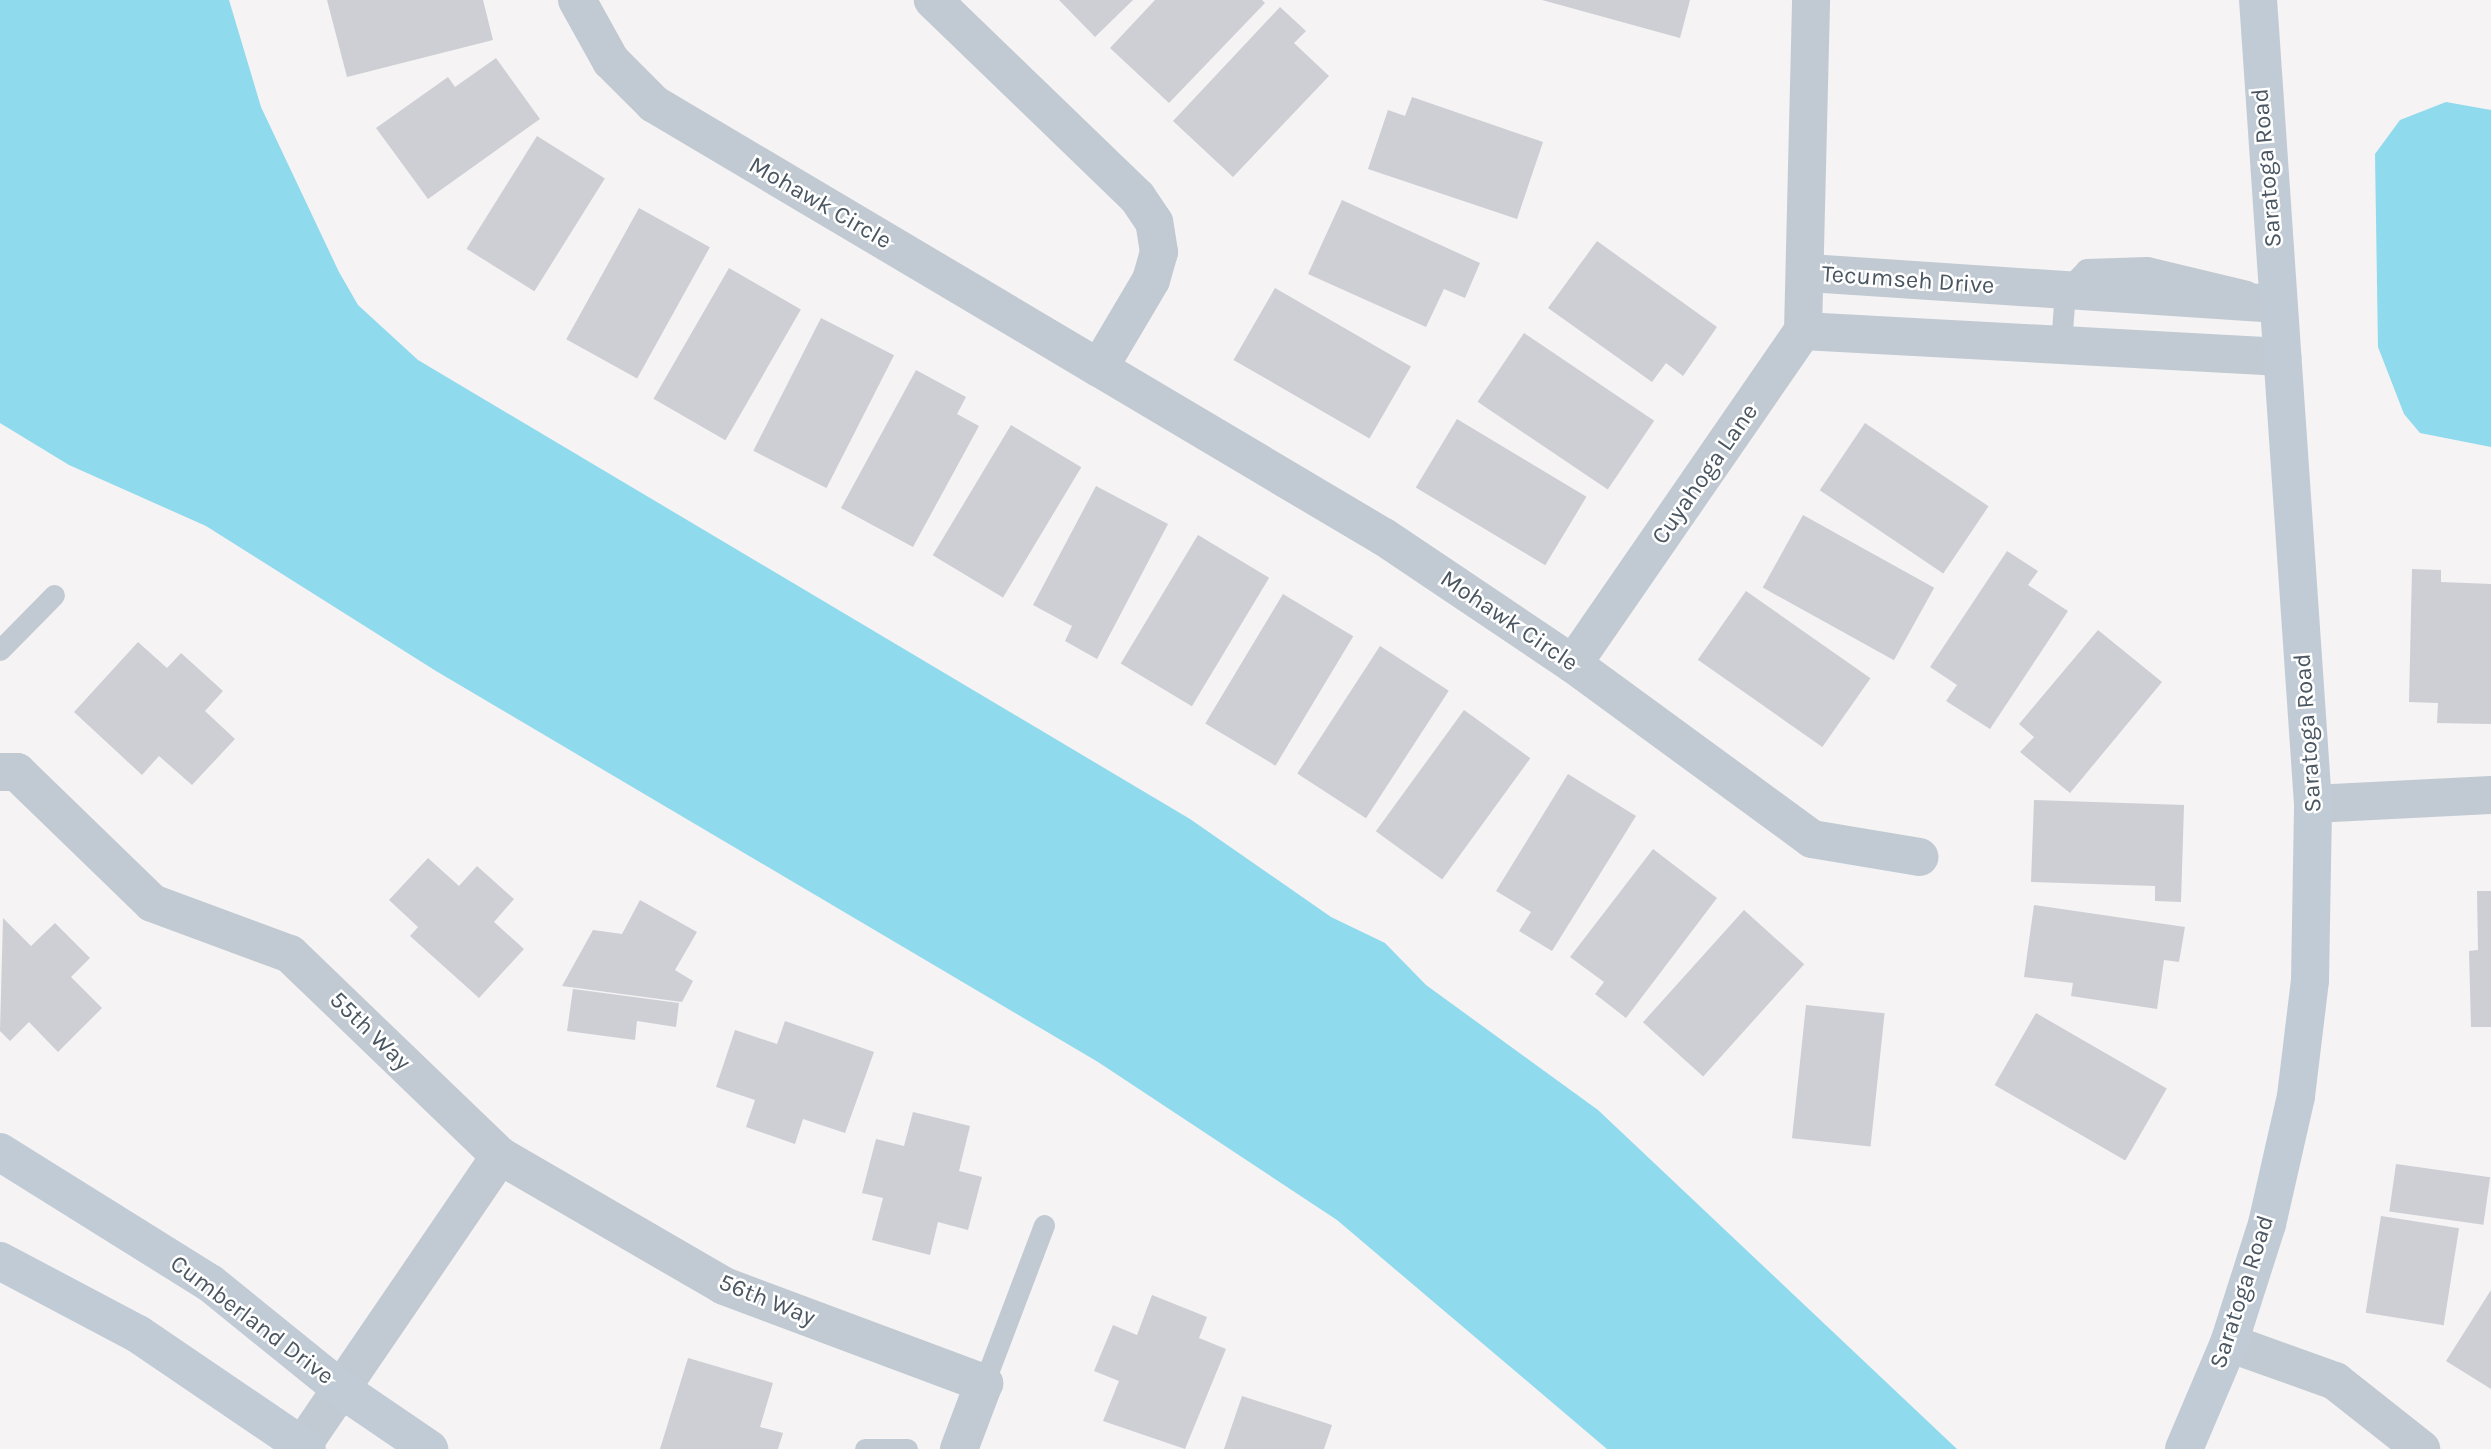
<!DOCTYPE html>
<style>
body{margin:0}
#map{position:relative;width:2491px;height:1449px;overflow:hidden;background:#f5f3f3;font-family:Karla,sans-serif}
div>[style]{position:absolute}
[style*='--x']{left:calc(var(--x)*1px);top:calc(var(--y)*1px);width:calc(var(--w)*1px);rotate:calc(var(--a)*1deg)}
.water>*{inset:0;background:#90daee}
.building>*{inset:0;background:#cdcfd5;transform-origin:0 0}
.lane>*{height:21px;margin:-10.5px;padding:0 10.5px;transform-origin:10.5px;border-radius:10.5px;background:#c1cad2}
.street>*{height:38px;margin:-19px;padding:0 19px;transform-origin:19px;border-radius:19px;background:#c1cad2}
.secondary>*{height:38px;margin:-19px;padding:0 19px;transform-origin:19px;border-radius:19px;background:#c1cbd6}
span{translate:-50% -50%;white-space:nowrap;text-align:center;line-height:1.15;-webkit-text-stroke:5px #fff;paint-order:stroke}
.street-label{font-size:24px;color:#4a5661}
</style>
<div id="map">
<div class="water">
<i style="clip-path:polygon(0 0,229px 0,261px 107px,339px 272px,358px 305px,418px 360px,1190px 819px,1331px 917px,1385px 943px,1426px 985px,1598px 1110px,1957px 1449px,1607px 1449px,1337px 1220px,1098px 1062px,436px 671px,206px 526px,69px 465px,0 423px)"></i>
<i style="clip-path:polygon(2446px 102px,2491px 110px,2491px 447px,2420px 433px,2404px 414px,2378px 347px,2375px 154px,2400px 120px)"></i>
</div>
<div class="building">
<i style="clip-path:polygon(327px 0,483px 0,493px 40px,347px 77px)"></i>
<i style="clip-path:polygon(1059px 0,1133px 0,1095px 37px)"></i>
<i style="clip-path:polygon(1155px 0,1262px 0,1265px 3px,1169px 103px,1110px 48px)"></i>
<i style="clip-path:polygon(1542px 0,1690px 0,1680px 38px)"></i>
<i style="clip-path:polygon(1280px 7px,1306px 31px,1294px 43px,1329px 76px,1233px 177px,1173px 121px)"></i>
<i style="clip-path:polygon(496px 58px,540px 119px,428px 199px,376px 128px,448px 77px,455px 87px)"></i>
<i style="clip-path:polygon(1412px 97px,1543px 142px,1517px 219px,1368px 169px,1388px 110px,1405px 116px)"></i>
<i style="left:537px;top:136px;width:80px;height:133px;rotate:32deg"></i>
<i style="clip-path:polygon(1342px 200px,1480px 263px,1465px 298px,1444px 289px,1426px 327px,1308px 274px)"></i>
<i style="left:639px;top:208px;width:81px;height:150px;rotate:29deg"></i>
<i style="clip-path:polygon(1597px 241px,1717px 327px,1683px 376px,1666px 363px,1652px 382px,1548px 308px)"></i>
<i style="left:729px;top:268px;width:83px;height:151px;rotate:30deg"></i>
<i style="left:1275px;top:288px;width:157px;height:83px;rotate:30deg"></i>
<i style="left:821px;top:318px;width:82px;height:149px;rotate:27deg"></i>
<i style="left:1524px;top:333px;width:157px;height:83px;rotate:34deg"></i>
<i style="clip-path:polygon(916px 370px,966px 397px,957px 414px,979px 426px,913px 547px,841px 508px)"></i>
<i style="left:1457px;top:419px;width:151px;height:80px;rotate:31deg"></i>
<i style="left:1865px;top:423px;width:149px;height:81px;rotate:34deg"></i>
<i style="left:1011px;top:425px;width:82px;height:152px;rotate:31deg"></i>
<i style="clip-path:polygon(1096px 486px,1168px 524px,1097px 659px,1065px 641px,1072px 626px,1033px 605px)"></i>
<i style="left:1803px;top:515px;width:150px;height:83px;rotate:29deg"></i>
<i style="left:1198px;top:535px;width:83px;height:150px;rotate:31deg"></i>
<i style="clip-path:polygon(2007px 551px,2038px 571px,2028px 585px,2068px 611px,1990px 729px,1946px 701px,1957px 685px,1930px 667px)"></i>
<i style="clip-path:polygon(2412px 569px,2441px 570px,2441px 582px,2491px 584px,2491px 724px,2437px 723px,2438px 703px,2409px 702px)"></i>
<i style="left:1746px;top:591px;width:152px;height:84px;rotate:35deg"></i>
<i style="left:1283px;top:594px;width:82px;height:151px;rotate:31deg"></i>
<i style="clip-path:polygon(2098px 630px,2162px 682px,2070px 793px,2020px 752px,2034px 737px,2019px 724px)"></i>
<i style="clip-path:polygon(138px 642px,167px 668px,181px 653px,223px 691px,205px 711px,235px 739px,192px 785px,159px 756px,142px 775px,74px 712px)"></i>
<i style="left:1380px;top:646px;width:82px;height:152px;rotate:33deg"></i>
<i style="left:1464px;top:710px;width:82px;height:150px;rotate:36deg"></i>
<i style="clip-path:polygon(1568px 774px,1636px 816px,1552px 951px,1519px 931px,1531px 912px,1496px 891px)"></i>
<i style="clip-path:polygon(2034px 800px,2184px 805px,2181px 902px,2155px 901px,2155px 886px,2031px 882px)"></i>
<i style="clip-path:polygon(1653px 849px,1717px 898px,1626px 1018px,1595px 994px,1604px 982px,1570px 957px)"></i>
<i style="clip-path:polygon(428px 858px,459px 886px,477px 866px,514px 899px,494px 922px,524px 949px,479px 998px,410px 936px,418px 927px,389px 900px)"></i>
<i style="clip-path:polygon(2477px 891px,2491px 891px,2491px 1027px,2471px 1027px,2469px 951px,2478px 950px)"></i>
<i style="clip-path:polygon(640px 900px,697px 932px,675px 970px,693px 981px,682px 1002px,562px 986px,593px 930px,622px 934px)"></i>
<i style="clip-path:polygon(2034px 905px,2185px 927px,2179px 962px,2164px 960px,2157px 1009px,2071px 996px,2073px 983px,2024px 977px)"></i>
<i style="left:1744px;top:910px;width:81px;height:151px;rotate:42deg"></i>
<i style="clip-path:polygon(3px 918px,31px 946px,55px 923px,90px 958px,71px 977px,102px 1008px,58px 1052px,29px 1022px,10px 1041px,0 1031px)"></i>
<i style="clip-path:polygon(573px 989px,679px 1003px,676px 1027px,637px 1021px,635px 1040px,567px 1031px)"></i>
<i style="left:1806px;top:1005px;width:79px;height:134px;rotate:6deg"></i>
<i style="left:2036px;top:1013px;width:151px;height:83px;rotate:30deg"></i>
<i style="clip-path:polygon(785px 1021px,874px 1052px,845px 1133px,803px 1119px,795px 1144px,746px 1127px,755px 1100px,716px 1087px,735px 1030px,777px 1044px)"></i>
<i style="clip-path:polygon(913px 1112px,970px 1126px,959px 1171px,982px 1177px,968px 1230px,938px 1222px,930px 1255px,872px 1240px,883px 1198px,862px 1193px,876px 1139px,904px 1146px)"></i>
<i style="left:2396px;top:1164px;width:95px;height:48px;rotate:8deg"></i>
<i style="left:2381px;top:1216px;width:79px;height:98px;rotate:9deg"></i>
<i style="clip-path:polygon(2491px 1290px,2491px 1389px,2446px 1361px)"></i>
<i style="clip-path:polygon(1152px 1295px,1207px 1317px,1199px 1338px,1226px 1349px,1185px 1449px,1103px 1421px,1119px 1381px,1094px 1371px,1113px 1325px,1137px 1335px)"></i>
<i style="clip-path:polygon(688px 1358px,773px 1383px,760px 1427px,783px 1433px,778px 1449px,660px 1449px)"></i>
<i style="clip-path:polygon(1242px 1396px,1332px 1425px,1324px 1449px,1224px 1449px)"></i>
</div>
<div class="lane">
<i style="--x:2061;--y:345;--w:54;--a:-85.8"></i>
<i style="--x:2065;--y:291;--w:30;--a:-46"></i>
<i style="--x:2086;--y:269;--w:61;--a:-1.9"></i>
<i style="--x:2147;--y:267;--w:103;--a:13.5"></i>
<i style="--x:0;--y:650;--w:77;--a:-45.5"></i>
<i style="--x:984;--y:1383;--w:169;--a:-69.2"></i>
<i style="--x:865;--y:1449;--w:42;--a:0"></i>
</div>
<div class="street">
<i style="--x:577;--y:0;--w:70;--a:60.9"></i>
<i style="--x:611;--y:61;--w:61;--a:45"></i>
<i style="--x:654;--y:104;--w:517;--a:30.68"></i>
<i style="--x:1099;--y:368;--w:102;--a:-59.4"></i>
<i style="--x:1151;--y:280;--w:29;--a:-74"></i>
<i style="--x:1159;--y:252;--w:30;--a:-99"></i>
<i style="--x:1154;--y:222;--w:30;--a:-124"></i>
<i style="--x:1137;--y:197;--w:284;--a:-136"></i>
<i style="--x:1809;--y:273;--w:470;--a:3.8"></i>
<i style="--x:1803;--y:331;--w:480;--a:3.1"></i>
<i style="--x:1099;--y:368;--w:331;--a:30.7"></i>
<i style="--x:1384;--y:537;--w:228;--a:33.9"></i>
<i style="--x:1573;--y:664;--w:296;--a:36.2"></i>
<i style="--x:1812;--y:839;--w:109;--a:9.5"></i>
<i style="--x:1573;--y:664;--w:405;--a:-55.4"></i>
<i style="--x:1803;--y:331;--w:331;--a:-88.6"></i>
<i style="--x:0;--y:772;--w:17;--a:0"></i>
<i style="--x:17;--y:772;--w:188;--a:44.1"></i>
<i style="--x:152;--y:903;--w:147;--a:20.3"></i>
<i style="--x:290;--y:954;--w:291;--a:43.9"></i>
<i style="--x:500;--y:1156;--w:259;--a:30.1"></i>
<i style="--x:724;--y:1286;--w:278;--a:20.5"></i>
<i style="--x:984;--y:1383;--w:71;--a:110.7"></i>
<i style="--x:2313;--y:804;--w:178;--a:-2.9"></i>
<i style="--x:2229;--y:1343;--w:113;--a:19.7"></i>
<i style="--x:2335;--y:1381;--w:110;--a:38.3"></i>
<i style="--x:300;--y:1449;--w:355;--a:-55.7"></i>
</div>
<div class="secondary">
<i style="--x:0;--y:1152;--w:248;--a:32"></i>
<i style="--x:210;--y:1283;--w:169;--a:39"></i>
<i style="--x:341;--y:1389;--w:107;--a:34.3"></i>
<i style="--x:0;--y:1261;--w:156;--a:27.9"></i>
<i style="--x:138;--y:1334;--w:204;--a:34.2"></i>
<i style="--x:2184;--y:1449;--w:115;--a:-67"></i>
<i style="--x:2229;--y:1343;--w:125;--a:-72.3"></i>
<i style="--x:2267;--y:1224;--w:131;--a:-77.2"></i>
<i style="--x:2296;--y:1096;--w:117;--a:-83.1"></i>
<i style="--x:2310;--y:980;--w:176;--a:-89"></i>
<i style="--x:2313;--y:804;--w:806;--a:-93.91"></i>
</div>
<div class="street-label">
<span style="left:2267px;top:168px;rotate:-95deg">Saratoga Road</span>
<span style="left:820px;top:203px;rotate:30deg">Mohawk Circle</span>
<span style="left:1908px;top:280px;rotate:4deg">Tecumseh Drive</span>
<span style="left:1705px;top:474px;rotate:-55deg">Cuyahoga Lane</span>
<span style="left:1509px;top:621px;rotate:34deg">Mohawk Circle</span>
<span style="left:2308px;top:733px;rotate:-94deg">Saratoga Road</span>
<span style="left:370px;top:1031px;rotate:44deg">55th Way</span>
<span style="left:2242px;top:1292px;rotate:-72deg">Saratoga Road</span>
<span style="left:767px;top:1300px;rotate:22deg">56th Way</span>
<span style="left:252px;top:1320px;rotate:37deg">Cumberland Drive</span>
</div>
</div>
